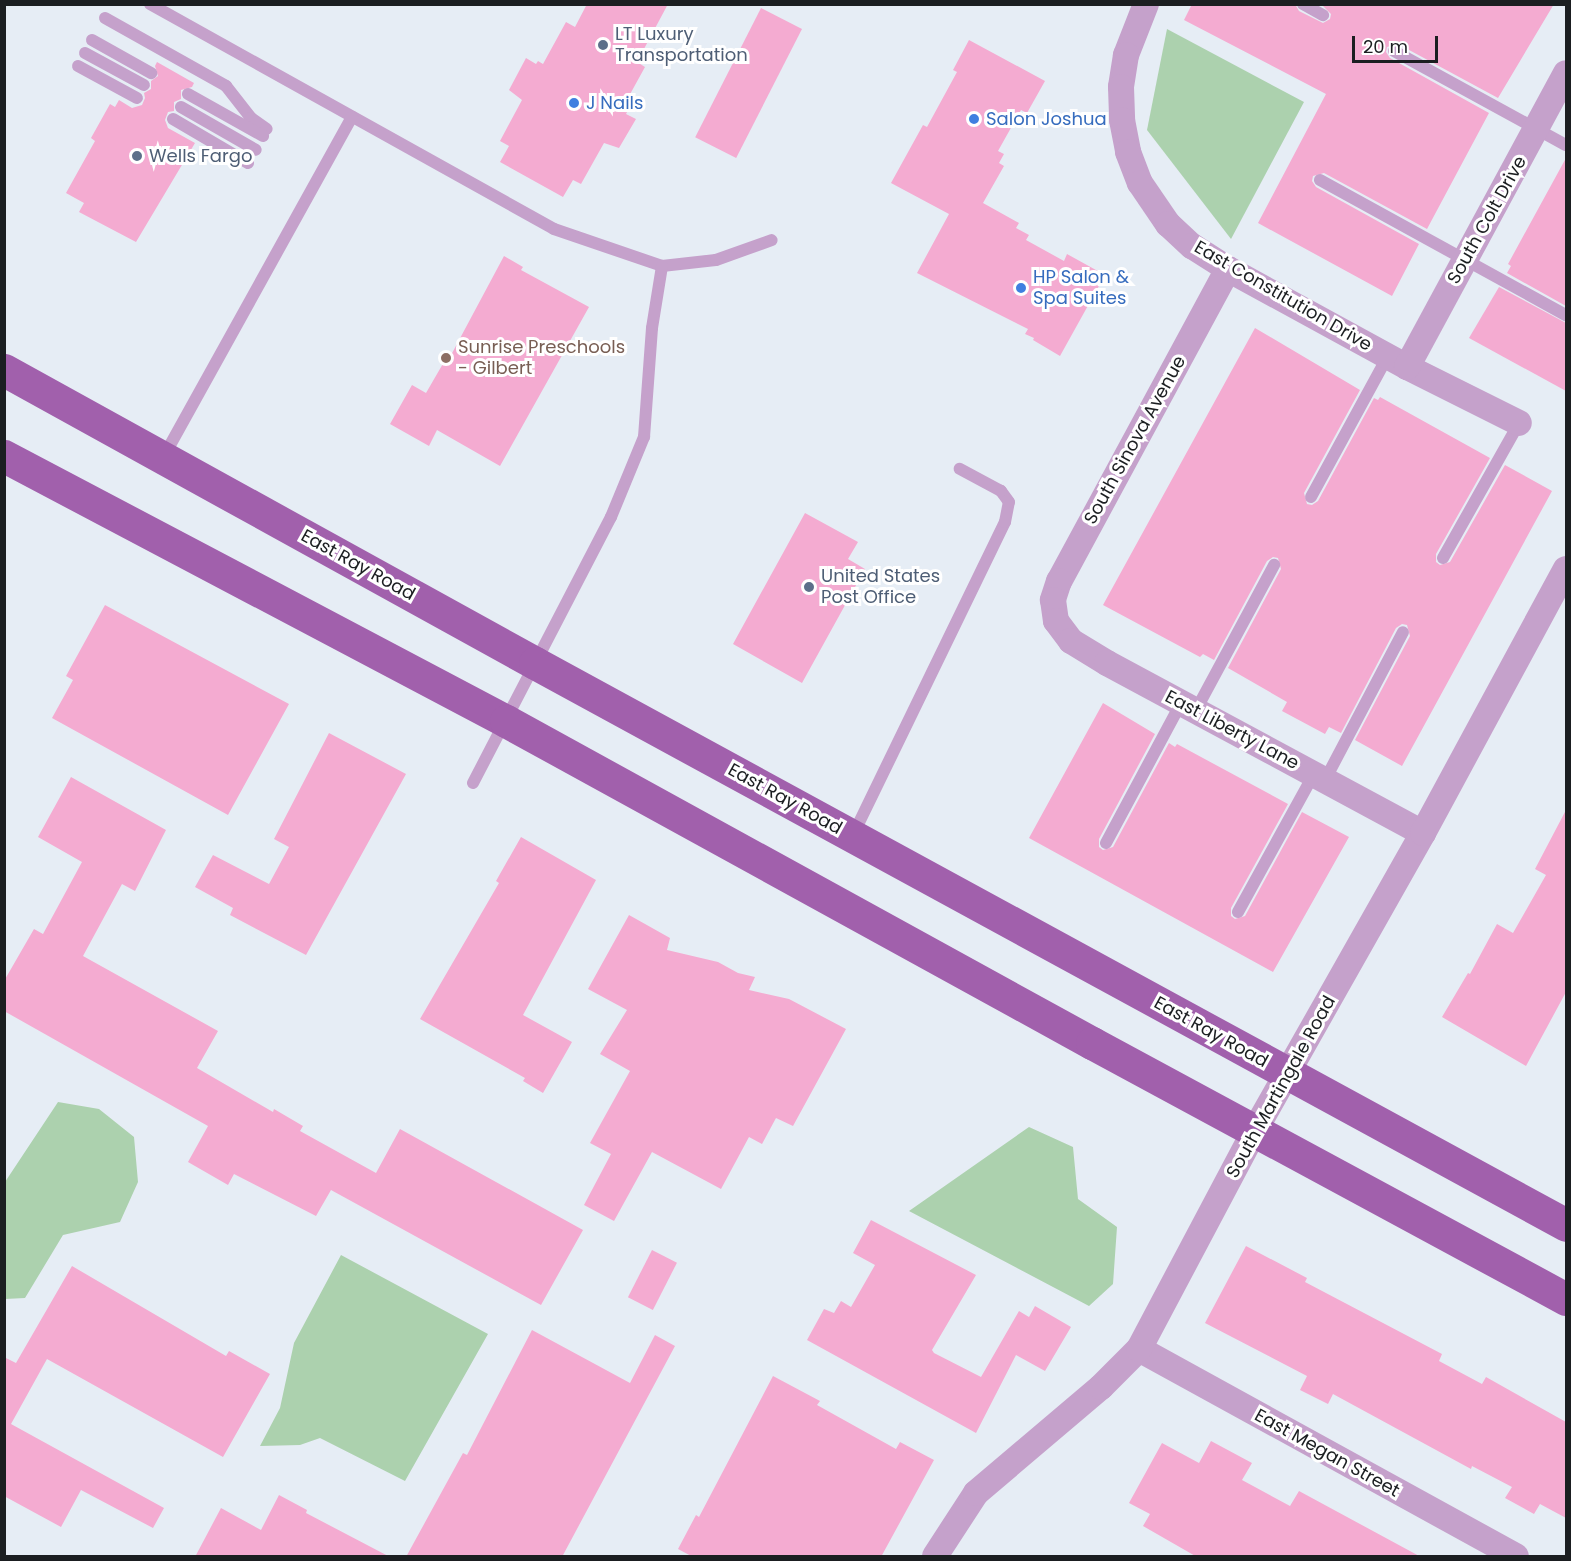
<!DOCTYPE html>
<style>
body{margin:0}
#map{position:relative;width:1571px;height:1561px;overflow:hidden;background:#e6edf5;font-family:Poppins,sans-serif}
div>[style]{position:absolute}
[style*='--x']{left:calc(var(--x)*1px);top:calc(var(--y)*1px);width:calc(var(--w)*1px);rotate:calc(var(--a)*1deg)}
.green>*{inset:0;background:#acd1ae}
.building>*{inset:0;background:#f4abd1;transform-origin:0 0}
.lane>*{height:12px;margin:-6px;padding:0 6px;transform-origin:6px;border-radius:6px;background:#c5a1cb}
.street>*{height:26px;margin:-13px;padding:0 13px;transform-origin:13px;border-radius:13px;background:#c5a1cb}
.primary>*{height:33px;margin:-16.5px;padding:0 16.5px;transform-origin:16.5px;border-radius:16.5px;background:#a160ac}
.dots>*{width:16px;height:16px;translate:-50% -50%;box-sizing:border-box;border:3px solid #fff;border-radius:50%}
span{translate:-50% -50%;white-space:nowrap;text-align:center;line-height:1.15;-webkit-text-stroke:6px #fff;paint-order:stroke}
.service-label{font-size:18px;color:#4e5e75}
.left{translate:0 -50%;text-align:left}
.shop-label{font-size:18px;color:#366cbe}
.street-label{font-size:18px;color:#1b1e21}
.education-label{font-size:18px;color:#785e54}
.frame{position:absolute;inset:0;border:6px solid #1b1e21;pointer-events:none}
.scale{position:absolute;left:1352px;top:36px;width:86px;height:27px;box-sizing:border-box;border:3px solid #1b1e21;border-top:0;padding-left:8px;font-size:18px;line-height:21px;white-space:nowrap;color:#1b1e21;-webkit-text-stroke:4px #fff;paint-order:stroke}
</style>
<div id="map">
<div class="green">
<i style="clip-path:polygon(1167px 29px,1304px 102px,1231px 239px,1147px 130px)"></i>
<i style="clip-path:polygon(58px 1102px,99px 1109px,134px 1137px,138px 1182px,120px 1222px,63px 1235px,25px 1298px,5px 1299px,5px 1182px)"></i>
<i style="clip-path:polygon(1029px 1127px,1073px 1147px,1078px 1199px,1117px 1227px,1113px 1284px,1089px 1306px,909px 1211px)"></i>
<i style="clip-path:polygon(341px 1255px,488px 1334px,405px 1481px,320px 1438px,300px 1445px,260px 1446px,280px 1408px,294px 1343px)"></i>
</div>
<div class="building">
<i style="clip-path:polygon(587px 4px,668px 4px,637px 62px,645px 67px,623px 107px,628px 110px,626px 114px,636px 119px,619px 148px,604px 143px,581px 184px,573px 180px,563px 197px,500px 162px,509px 146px,500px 141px,522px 100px,509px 90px,526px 58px,536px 64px,538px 61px,543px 64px,566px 22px,575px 27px)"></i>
<i style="clip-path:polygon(1192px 4px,1295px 4px,1299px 11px,1323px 23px,1330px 19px,1331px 14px,1321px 4px,1554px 4px,1498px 98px,1398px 44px,1387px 47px,1386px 52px,1390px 58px,1489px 113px,1427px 229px,1324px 173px,1313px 176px,1312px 181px,1316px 187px,1419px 244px,1392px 296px,1258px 223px,1326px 94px,1184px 20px)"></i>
<i style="left:761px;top:8px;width:46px;height:145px;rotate:27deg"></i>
<i style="clip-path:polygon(969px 40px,1045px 81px,1027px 113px,1021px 110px,998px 151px,1004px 154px,999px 163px,1004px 166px,983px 203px,1019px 223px,1016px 228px,1029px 235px,1026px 240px,1064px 261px,1067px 254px,1105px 275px,1060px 356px,1033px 340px,1034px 338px,1025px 334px,1028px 329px,917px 273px,949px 214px,891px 183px,923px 125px,927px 127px,957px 72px,953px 70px)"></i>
<i style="clip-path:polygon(157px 62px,194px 83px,192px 87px,181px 90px,181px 99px,174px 102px,174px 111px,168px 112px,165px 120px,168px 128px,195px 143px,136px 242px,79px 212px,84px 203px,66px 193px,95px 141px,91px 138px,110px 104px,115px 107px,119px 100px,132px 108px,142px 105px,145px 98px,144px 93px,151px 89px,151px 81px,158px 76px,155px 66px)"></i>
<i style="clip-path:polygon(1566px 158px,1566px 306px,1507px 273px,1511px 266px,1508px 264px)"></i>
<i style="clip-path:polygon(504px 256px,523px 267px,521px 270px,589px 307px,500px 466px,437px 430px,429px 446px,390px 424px,412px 385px,426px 393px,448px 355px,450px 357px)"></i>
<i style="clip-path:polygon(1499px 287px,1566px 323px,1566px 391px,1469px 338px)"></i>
<i style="clip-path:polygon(1255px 328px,1360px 390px,1304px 493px,1307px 504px,1312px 505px,1318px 501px,1374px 398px,1378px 400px,1380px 397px,1490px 458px,1436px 554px,1436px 562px,1440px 565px,1450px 562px,1505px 465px,1552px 491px,1402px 766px,1355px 740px,1410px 636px,1407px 625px,1402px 624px,1396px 628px,1341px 733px,1329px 727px,1325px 734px,1282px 711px,1287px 702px,1228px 668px,1281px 569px,1278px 558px,1273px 557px,1267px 561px,1214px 660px,1203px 654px,1200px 657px,1103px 605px)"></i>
<i style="clip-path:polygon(805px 513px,858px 542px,848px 559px,865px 569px,802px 683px,733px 644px)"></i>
<i style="clip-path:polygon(105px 605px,289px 704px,228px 815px,52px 718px,73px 680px,66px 676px)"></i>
<i style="clip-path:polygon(1103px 703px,1155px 734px,1099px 839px,1099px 847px,1103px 850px,1113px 847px,1169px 743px,1175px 747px,1177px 744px,1288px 804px,1231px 908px,1231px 916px,1235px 919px,1245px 916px,1302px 812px,1349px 837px,1273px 972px,1029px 838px)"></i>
<i style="clip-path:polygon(329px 733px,406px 774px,306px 955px,230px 915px,233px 908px,195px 887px,213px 855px,269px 884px,289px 847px,274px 839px)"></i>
<i style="clip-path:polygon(71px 777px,166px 830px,135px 891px,122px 884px,83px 956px,218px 1031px,197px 1068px,273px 1112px,274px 1109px,303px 1126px,300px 1131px,376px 1173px,400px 1129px,583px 1230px,541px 1305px,331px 1190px,316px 1216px,234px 1174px,228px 1185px,188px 1162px,208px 1126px,4px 1011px,4px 981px,34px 929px,43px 934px,82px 862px,38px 837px)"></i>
<i style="clip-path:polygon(1566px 810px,1566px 992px,1526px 1066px,1442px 1017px,1468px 973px,1470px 974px,1497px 924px,1513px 933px,1546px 875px,1535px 869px)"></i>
<i style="clip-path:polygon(521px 837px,596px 880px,523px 1015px,572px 1042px,543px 1093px,523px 1081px,525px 1078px,420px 1019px,499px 883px,496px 881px)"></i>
<i style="clip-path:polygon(629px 915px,670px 938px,667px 950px,718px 962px,738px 973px,755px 977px,749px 990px,789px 999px,846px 1029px,793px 1126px,776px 1118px,762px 1144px,749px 1137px,721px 1189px,652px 1152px,614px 1221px,584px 1205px,611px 1154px,590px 1143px,630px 1071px,600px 1054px,627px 1010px,588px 989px)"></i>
<i style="clip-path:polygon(871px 1220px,976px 1275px,932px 1350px,934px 1353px,981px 1377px,1019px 1311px,1029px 1317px,1035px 1306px,1071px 1327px,1045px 1371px,1016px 1355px,976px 1433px,807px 1340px,824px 1309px,834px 1313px,841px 1301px,851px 1307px,875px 1265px,853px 1253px)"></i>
<i style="clip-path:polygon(1246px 1246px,1307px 1278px,1305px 1282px,1442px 1354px,1439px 1361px,1482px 1384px,1486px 1377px,1566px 1422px,1566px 1518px,1540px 1504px,1534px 1514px,1505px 1498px,1512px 1487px,1472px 1466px,1471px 1469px,1333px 1394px,1328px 1404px,1300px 1390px,1307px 1376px,1205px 1323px)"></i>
<i style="left:652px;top:1250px;width:28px;height:53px;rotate:27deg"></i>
<i style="clip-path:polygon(72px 1266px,226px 1356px,229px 1351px,270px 1374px,223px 1457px,47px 1359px,11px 1424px,164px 1508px,153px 1528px,81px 1490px,61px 1527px,4px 1496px,4px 1357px,16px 1363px)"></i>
<i style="clip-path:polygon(532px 1330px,630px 1383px,655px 1335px,675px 1346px,562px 1557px,406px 1557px,463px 1453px,467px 1455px)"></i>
<i style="clip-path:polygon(773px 1376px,820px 1401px,817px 1405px,896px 1449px,900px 1442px,934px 1460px,881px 1557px,693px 1557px,678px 1549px,696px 1515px,699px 1517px)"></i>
<i style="clip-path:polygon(1211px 1441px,1252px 1463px,1242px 1480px,1290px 1506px,1299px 1491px,1421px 1557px,1197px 1557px,1143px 1526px,1150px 1514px,1129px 1503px,1162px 1443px,1199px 1463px)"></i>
<i style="clip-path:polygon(279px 1495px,307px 1510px,306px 1513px,390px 1557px,195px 1557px,221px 1508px,261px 1530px)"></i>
</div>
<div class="lane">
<i style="--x:150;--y:4;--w:462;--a:29.1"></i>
<i style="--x:554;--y:229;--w:114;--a:18.9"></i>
<i style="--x:662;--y:266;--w:54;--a:-6.3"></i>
<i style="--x:716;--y:260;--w:59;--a:-19.7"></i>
<i style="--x:1303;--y:4;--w:23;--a:29"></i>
<i style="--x:105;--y:18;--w:139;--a:29.3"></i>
<i style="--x:226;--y:86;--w:41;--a:52"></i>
<i style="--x:251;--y:118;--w:19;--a:35"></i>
<i style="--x:92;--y:40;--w:68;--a:29.2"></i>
<i style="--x:1394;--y:51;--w:196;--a:28.7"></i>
<i style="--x:85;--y:53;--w:67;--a:28.5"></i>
<i style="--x:78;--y:66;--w:67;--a:28.5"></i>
<i style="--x:188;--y:94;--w:86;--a:29.2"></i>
<i style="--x:181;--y:107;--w:86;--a:29.8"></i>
<i style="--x:173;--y:119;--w:87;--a:30.4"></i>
<i style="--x:1320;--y:180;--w:281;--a:28.8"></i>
<i style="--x:164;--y:456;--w:388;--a:-61"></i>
<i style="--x:1311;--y:497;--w:161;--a:-61.4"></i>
<i style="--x:1443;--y:558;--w:155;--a:-60.6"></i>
<i style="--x:1196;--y:710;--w:165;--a:-61.7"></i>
<i style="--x:1325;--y:780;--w:167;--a:-62.2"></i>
<i style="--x:473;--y:783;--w:300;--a:-62.6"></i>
<i style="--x:611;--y:517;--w:87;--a:-67.6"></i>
<i style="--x:644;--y:437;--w:109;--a:-85.8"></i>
<i style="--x:652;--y:328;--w:63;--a:-80.8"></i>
<i style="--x:853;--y:835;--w:348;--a:-64.1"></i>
<i style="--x:1005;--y:522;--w:20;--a:-79"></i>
<i style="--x:1009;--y:502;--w:14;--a:-126"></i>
<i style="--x:1001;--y:491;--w:47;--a:-151.8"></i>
<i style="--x:1106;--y:843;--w:159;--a:-61.8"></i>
<i style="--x:1238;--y:912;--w:158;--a:-61.2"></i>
</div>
<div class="street">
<i style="--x:1146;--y:4;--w:55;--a:111.4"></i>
<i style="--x:1126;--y:55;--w:32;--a:99"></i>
<i style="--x:1121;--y:87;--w:33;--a:88"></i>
<i style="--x:1122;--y:120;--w:33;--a:79"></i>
<i style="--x:1128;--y:152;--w:33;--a:69"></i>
<i style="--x:1140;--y:183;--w:50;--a:55.7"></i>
<i style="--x:1168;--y:224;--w:33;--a:43"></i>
<i style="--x:1192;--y:246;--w:43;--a:32.6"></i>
<i style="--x:1228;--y:269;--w:204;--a:28.7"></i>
<i style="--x:1407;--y:367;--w:125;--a:26.6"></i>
<i style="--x:1228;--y:269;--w:355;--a:118.4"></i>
<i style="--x:1059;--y:581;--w:20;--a:108"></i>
<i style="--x:1053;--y:600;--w:21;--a:82"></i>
<i style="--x:1056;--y:621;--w:25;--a:53"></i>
<i style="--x:1071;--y:641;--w:42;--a:31.4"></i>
<i style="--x:1107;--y:663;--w:359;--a:28.3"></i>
<i style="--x:1407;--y:367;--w:334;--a:-61.6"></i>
<i style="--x:1139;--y:1349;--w:430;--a:28.8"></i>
<i style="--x:935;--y:1556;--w:75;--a:-56.9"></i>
<i style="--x:976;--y:1493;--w:164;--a:-40.3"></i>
<i style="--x:1101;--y:1387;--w:54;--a:-45"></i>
<i style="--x:1139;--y:1349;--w:248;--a:-62.1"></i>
<i style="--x:1255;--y:1130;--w:341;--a:-60.5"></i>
<i style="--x:1423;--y:833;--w:300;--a:-61.6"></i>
</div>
<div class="primary">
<i style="--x:4;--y:370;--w:606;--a:28.89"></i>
<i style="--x:535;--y:663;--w:1174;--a:28.59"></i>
<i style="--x:4;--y:456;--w:568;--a:27.83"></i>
<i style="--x:506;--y:721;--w:669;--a:28.79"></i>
<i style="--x:1092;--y:1043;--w:539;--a:28.37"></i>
</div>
<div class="dots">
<i style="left:603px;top:45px;background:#5c6f8a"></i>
<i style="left:574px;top:103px;background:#3f7fe0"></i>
<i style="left:974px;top:119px;background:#3f7fe0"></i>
<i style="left:137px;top:156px;background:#5c6f8a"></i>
<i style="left:1021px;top:288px;background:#3f7fe0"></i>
<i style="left:446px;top:358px;background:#8d6e63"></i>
<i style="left:809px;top:587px;background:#5c6f8a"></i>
</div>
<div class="service-label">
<span class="left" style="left:615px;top:45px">LT Luxury<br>Transportation</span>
<span class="left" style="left:149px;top:156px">Wells Fargo</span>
<span class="left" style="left:821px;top:587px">United States<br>Post Office</span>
</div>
<div class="shop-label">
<span class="left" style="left:586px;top:103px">J Nails</span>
<span class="left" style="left:986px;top:119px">Salon Joshua</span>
<span class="left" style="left:1033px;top:288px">HP Salon &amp;<br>Spa Suites</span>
</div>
<div class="street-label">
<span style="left:1487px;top:220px;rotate:-61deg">South Colt Drive</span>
<span style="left:1283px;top:296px;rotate:30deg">East Constitution Drive</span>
<span style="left:1135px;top:440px;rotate:-61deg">South Sinova Avenue</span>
<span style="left:358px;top:565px;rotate:29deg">East Ray Road</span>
<span style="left:1232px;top:730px;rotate:28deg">East Liberty Lane</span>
<span style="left:785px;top:799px;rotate:29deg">East Ray Road</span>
<span style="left:1211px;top:1032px;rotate:29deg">East Ray Road</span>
<span style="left:1281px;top:1087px;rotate:-61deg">South Martingale Road</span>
<span style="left:1327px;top:1453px;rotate:29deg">East Megan Street</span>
</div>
<div class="education-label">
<span class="left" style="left:458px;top:358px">Sunrise Preschools<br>- Gilbert</span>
</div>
<div class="frame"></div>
<div class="scale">20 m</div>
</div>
